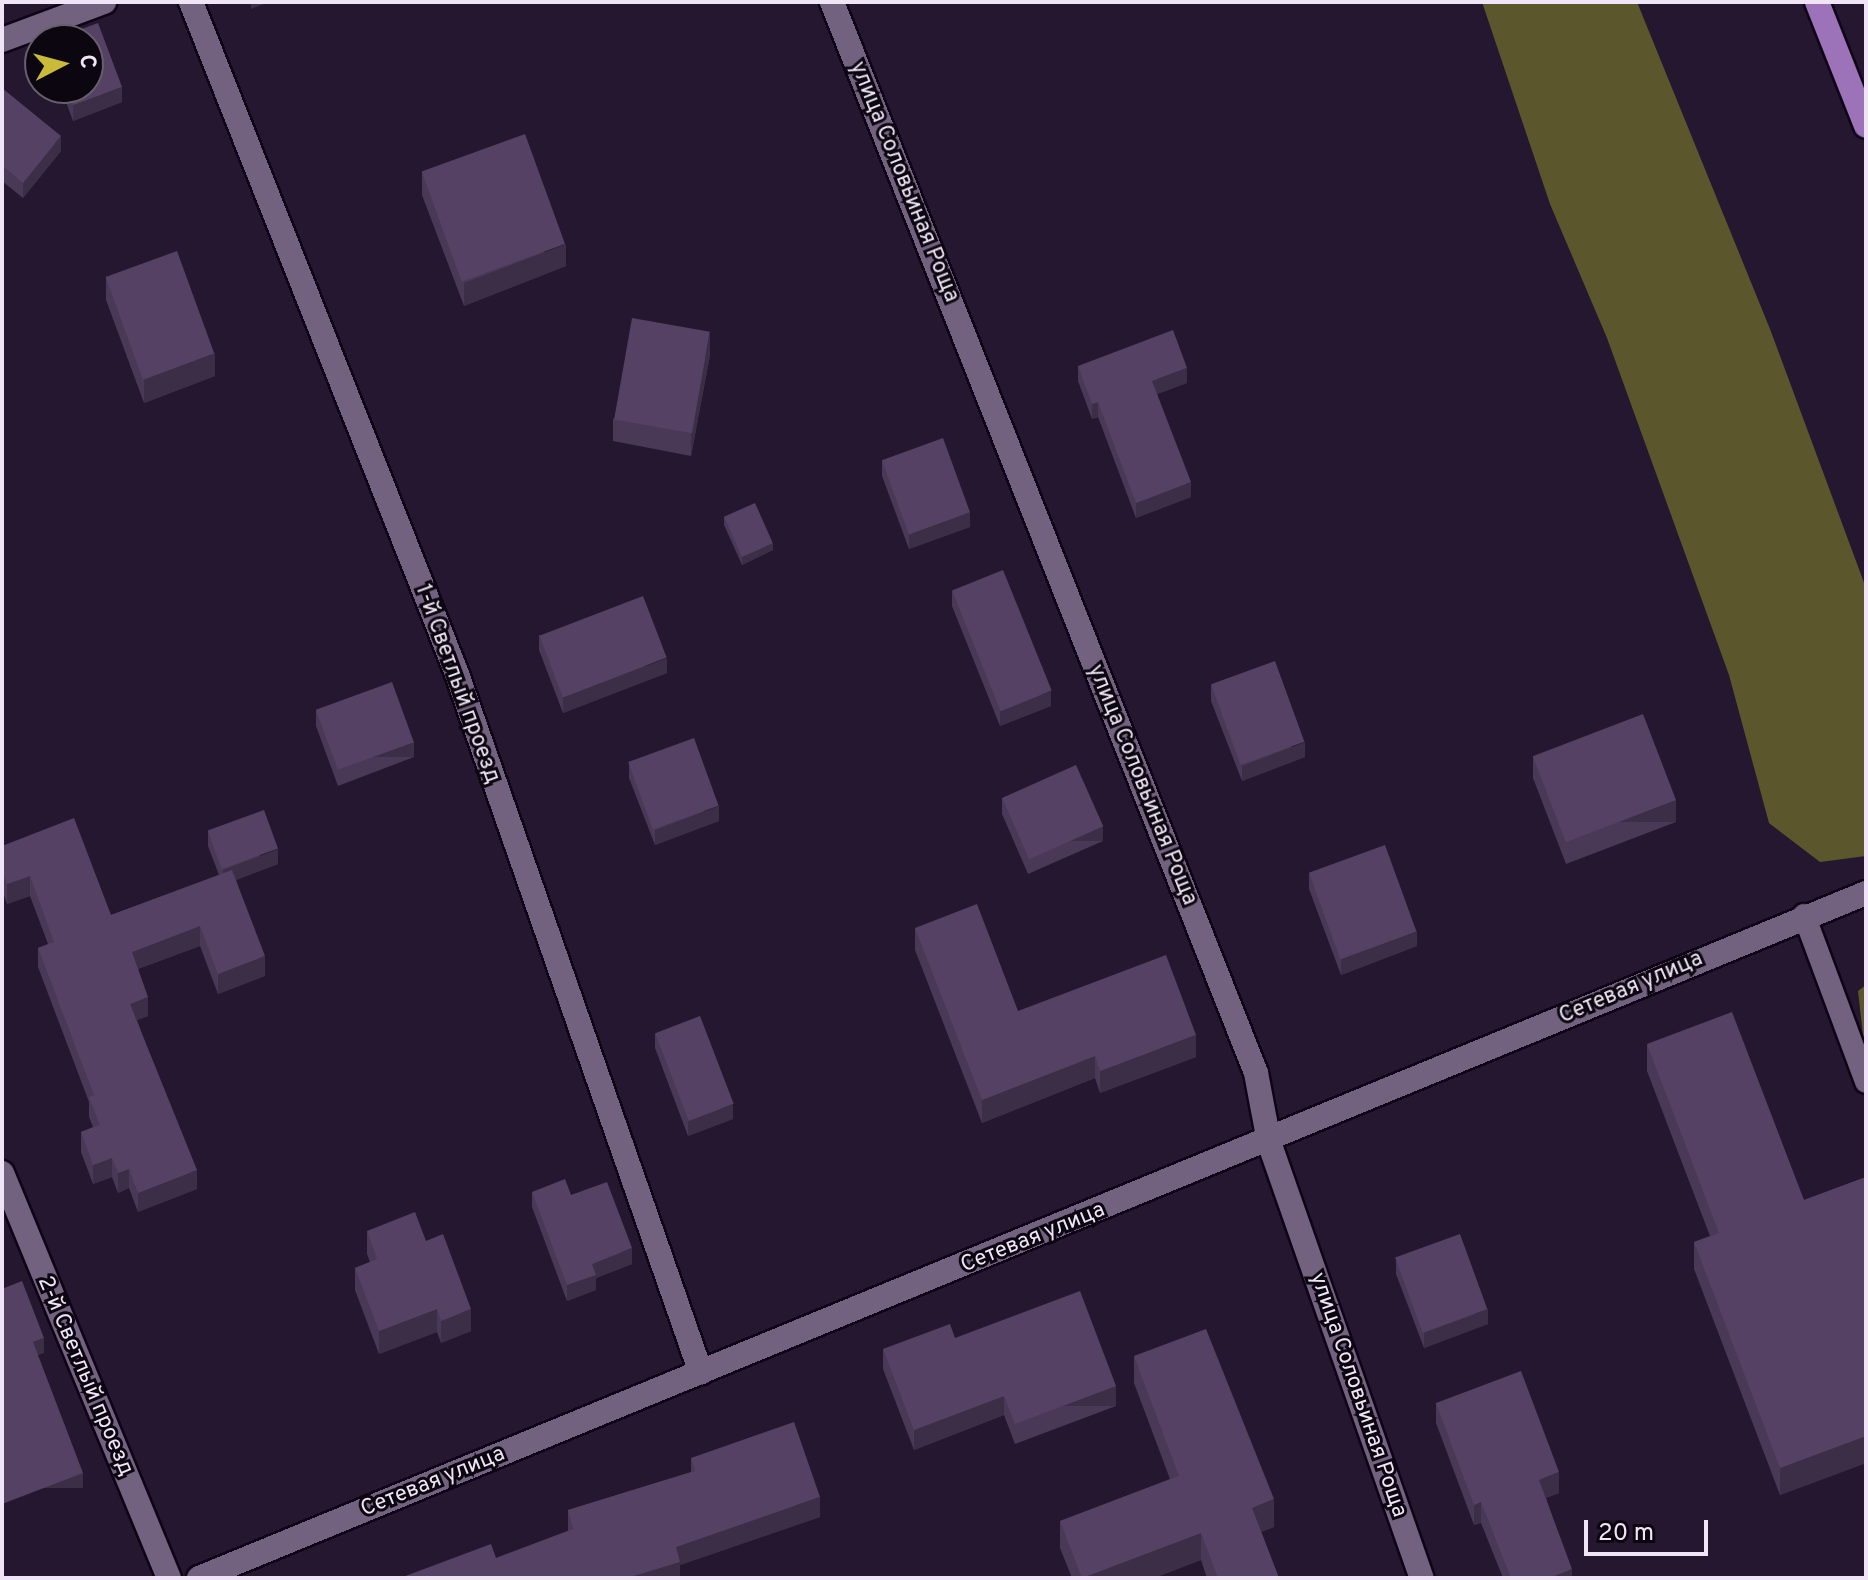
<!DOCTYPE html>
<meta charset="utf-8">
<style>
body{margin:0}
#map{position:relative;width:1868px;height:1580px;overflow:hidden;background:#261730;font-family:Overpass,sans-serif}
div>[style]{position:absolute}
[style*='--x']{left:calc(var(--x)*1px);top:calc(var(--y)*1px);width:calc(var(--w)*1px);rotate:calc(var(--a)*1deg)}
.forest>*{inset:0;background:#5b562b}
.roads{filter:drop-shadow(2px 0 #0f0317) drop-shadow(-2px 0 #0f0317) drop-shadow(0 2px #0f0317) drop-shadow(0 -2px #0f0317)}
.service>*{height:22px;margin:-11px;padding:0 11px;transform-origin:11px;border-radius:11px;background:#73627f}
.minor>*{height:24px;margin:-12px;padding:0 12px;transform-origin:12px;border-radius:12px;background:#73627f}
.primary>*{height:24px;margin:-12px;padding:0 12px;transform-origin:12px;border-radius:12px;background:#9c72b9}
.wall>*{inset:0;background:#493856}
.shaded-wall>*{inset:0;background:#3c2e46;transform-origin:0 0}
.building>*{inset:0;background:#554164;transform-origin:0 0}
span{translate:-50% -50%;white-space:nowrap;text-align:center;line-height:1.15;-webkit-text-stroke:6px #0c0610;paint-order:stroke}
.street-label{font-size:22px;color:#efe5f6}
.frame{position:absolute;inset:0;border:4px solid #efe5f6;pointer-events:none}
.north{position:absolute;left:24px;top:24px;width:80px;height:80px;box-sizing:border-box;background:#0c0610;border:2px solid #675f6c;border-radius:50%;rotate:84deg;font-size:22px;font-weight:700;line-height:32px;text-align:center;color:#efe5f6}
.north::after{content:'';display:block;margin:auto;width:28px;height:36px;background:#caba3a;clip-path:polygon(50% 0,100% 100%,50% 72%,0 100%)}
.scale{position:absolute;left:1584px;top:1520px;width:124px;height:36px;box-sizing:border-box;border:4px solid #efe5f6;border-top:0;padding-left:10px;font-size:24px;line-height:28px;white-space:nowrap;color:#efe5f6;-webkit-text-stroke:6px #0c0610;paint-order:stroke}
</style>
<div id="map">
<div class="forest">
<i style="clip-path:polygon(1482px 2px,1637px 2px,1770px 329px,1866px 588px,1866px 856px,1820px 862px,1769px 823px,1729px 675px,1607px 338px,1550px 204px)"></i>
<i style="clip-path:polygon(1866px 985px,1866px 1062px,1858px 991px)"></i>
</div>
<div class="roads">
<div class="service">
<i style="--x:1804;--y:915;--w:178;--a:69.6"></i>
</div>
<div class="minor">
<i style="--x:191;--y:2;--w:723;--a:68.4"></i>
<i style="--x:457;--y:674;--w:740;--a:70.76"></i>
<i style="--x:832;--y:2;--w:1152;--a:68.4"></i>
<i style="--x:1256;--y:1073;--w:70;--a:79.3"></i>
<i style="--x:1269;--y:1142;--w:462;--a:70.7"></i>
<i style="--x:2;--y:40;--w:109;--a:-20.4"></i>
<i style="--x:2;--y:1173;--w:438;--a:67.6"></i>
<i style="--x:199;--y:1578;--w:1802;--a:-22.34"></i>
</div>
<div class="primary">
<i style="--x:1817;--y:2;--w:133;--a:68.4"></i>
</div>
</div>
<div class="wall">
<i style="clip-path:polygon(2px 88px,61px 151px,23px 198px,2px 181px)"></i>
<i style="clip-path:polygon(61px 88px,88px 88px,122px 102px,73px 121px)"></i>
<i style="clip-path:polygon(422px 172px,566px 266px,464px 306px,422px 195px)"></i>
<i style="clip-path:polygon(106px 278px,215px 376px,144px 403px,106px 300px)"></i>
<i style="clip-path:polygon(710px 355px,691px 456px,613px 441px,613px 419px)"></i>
<i style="clip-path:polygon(1078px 366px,1187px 383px,1157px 394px,1191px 497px,1136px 518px,1098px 417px,1092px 419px,1078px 381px)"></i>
<i style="clip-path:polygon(882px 460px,970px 527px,909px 549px,882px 476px)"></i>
<i style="clip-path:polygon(724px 517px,773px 550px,742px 565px,724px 525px)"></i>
<i style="clip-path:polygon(952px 591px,1051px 706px,1000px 726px,952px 606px)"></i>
<i style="clip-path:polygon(539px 635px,667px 673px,563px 713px,539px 650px)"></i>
<i style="clip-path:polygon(1211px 685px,1305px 757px,1242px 781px,1211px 701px)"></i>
<i style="clip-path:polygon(316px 711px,414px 757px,338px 786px,316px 726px)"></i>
<i style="clip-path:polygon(1533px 756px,1676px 822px,1566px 864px,1533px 778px)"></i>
<i style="clip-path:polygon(629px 763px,719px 821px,655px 845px,629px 778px)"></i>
<i style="clip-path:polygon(1002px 798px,1103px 841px,1028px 874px,1002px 814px)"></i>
<i style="clip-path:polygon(208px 831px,278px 864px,236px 880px,265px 976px,218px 994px,200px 946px,138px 969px,148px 1016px,137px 1020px,197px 1189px,138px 1212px,129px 1188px,118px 1193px,112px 1177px,93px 1184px,81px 1152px,81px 1132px,93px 1127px,89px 1117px,89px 1102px,38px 967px,38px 948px,48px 944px,30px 896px,7px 904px,2px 889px,2px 846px,111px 915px,219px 875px,208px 846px)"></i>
<i style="clip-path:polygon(1309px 874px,1417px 946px,1341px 975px,1309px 889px)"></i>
<i style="clip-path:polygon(915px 928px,1018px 1011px,1196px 1057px,1100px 1093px,1095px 1078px,982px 1123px,915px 950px)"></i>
<i style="clip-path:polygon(655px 1033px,733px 1119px,688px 1136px,655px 1048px)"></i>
<i style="clip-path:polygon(1647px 1044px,1804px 1200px,1866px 1177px,1866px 1463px,1780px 1495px,1694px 1269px,1694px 1242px,1710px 1236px,1647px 1071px)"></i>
<i style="clip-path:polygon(532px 1192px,571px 1195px,632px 1264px,596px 1278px,596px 1290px,567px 1301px,532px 1207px)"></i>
<i style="clip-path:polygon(367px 1231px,426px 1241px,471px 1331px,441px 1343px,437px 1332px,379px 1354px,355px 1290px,355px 1268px,370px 1262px,367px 1254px)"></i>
<i style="clip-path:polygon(1396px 1259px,1488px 1324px,1424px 1348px,1396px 1274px)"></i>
<i style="clip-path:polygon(955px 1338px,1116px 1406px,1015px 1444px,1004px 1415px,914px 1450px,883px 1369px,883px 1349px)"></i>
<i style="clip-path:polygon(1134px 1356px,1274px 1527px,1261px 1532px,1279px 1578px,1207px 1578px,1201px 1560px,1154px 1578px,1072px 1578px,1060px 1548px,1060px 1521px,1170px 1479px,1134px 1383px)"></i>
<i style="clip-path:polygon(1436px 1403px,1559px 1493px,1546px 1498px,1572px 1578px,1503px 1578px,1481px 1523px,1474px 1525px,1436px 1423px)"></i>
<i style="clip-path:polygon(691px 1458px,820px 1517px,680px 1565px,680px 1578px,496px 1558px,568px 1531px,568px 1510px,691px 1472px)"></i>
</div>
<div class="shaded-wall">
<i style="clip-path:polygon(251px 2px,269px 2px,251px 9px)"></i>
<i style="clip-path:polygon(122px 87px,122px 102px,73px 121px,73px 105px)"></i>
<i style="clip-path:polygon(61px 136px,61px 151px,23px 198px,23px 183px)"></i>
<i style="clip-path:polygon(566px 244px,566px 266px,464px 306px,464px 283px)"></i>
<i style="clip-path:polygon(710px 332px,710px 355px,691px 456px,691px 433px)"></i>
<i style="clip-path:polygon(215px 353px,215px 376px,144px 403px,144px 380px)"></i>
<i style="clip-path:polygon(1187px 368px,1187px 383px,1152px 396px,1152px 381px)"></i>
<i style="clip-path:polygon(1098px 402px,1098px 417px,1092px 419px,1092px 404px)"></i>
<i style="clip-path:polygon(1191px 482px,1191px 497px,1136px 518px,1136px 503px)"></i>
<i style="clip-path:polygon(970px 512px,970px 527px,909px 549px,909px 534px)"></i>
<i style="clip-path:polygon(773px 543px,773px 550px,742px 565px,742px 557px)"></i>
<i style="clip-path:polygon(667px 658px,667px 673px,563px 713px,563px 697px)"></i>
<i style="clip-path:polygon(1051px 691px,1051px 706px,1000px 726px,1000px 711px)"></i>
<i style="left:414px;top:742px;width:15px;height:81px;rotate:90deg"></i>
<i style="clip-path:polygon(1305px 742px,1305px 757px,1242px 781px,1242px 766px)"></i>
<i style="left:1676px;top:800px;width:22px;height:118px;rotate:90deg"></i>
<i style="clip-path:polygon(719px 806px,719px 821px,655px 845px,655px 830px)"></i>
<i style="left:1103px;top:826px;width:15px;height:82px;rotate:90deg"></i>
<i style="clip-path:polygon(278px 849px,278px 864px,223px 885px,223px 870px)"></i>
<i style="clip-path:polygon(30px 876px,30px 896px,7px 904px,7px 884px)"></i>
<i style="clip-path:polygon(200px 926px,200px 946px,132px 971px,132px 952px)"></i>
<i style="clip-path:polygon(1417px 931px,1417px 946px,1341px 975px,1341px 959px)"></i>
<i style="clip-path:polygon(265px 956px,265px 976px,218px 994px,218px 974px)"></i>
<i style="clip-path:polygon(148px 997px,148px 1016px,130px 1023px,130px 1004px)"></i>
<i style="clip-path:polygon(1196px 1035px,1196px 1057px,1100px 1093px,1100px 1071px)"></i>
<i style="clip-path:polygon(1095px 1056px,1095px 1078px,982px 1123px,982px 1100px)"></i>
<i style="clip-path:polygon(733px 1104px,733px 1119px,688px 1136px,688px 1121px)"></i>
<i style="clip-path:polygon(112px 1158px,112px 1177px,93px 1184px,93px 1165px)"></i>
<i style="clip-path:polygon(129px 1169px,129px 1188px,118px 1193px,118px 1173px)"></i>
<i style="clip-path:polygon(197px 1170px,197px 1189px,138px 1212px,138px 1193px)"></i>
<i style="clip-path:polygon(632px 1248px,632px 1264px,596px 1278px,596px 1290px,567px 1301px,567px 1285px,592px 1264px)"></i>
<i style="clip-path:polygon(437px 1309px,437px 1332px,379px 1354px,379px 1331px)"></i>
<i style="clip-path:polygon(471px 1309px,471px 1331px,441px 1343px,441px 1321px)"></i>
<i style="clip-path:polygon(1488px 1309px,1488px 1324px,1424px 1348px,1424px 1333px)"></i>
<i style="clip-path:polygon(44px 1338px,44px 1353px,33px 1357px,33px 1342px)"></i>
<i style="left:1116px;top:1386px;width:20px;height:108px;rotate:90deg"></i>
<i style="clip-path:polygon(1004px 1396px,1004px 1415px,914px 1450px,914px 1430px)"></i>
<i style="clip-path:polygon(1866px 1436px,1866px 1463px,1780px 1495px,1780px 1468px)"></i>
<i style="clip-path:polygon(1559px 1472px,1559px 1493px,1539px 1500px,1539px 1480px)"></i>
<i style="left:83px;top:1473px;width:15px;height:87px;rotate:90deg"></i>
<i style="clip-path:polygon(820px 1497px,820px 1517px,680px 1565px,680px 1578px,627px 1578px,676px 1547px)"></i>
<i style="clip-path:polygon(1274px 1499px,1274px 1527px,1252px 1535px,1252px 1508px)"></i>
<i style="clip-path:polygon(1481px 1502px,1481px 1523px,1474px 1525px,1474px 1505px)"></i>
<i style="clip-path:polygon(1201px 1533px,1201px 1560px,1154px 1578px,1082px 1578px)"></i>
<i style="clip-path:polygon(1572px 1569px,1572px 1578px,1549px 1578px)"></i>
</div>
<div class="building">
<i style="clip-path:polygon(98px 23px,122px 87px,73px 105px,67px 88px,88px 88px,88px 40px,52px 40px)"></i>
<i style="clip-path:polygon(2px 88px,61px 136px,23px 183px,2px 165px)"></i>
<i style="left:525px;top:134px;width:117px;height:110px;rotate:70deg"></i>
<i style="left:177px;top:251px;width:109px;height:76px;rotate:70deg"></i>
<i style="left:632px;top:318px;width:79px;height:103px;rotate:10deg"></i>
<i style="clip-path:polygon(1173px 330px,1187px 368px,1152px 381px,1191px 482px,1136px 503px,1098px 402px,1092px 404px,1078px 366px)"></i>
<i style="left:943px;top:438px;width:79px;height:65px;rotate:70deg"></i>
<i style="left:755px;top:503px;width:44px;height:34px;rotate:66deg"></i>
<i style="left:1003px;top:570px;width:130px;height:55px;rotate:68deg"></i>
<i style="left:643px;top:596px;width:66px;height:111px;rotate:69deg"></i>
<i style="left:1275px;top:661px;width:86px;height:68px;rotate:70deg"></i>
<i style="left:392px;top:682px;width:64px;height:81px;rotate:70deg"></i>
<i style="left:1643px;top:714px;width:92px;height:118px;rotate:69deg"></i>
<i style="left:694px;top:738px;width:72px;height:70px;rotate:70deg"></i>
<i style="left:1076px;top:765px;width:67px;height:81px;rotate:66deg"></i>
<i style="left:264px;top:810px;width:41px;height:60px;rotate:70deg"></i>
<i style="clip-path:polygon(74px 818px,111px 915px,232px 870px,265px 956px,218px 974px,200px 926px,132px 952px,148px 997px,130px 1004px,197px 1170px,138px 1193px,129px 1169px,118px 1173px,112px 1158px,93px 1165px,81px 1132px,100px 1125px,89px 1097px,94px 1095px,38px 948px,54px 942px,30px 876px,7px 884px,2px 870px,2px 846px)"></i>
<i style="left:1385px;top:845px;width:92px;height:81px;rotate:70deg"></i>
<i style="clip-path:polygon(977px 904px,1018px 1011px,1166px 955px,1196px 1035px,1100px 1071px,1095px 1056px,982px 1100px,915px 928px)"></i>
<i style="clip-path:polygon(1732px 1012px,1804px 1200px,1866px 1177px,1866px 1436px,1780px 1468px,1694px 1242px,1719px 1233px,1647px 1044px)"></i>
<i style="left:700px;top:1016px;width:94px;height:48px;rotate:69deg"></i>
<i style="clip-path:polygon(565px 1179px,571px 1195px,607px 1182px,632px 1248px,592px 1264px,596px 1275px,567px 1285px,532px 1192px)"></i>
<i style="clip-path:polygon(415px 1212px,426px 1241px,443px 1234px,471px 1309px,441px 1321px,437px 1309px,379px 1331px,355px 1268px,377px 1259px,367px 1231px)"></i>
<i style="left:1460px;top:1234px;width:80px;height:69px;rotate:70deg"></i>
<i style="clip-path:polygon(22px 1281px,44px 1338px,33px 1342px,83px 1473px,2px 1504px,2px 1289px)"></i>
<i style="clip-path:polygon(1080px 1291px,1116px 1386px,1015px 1424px,1004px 1396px,914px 1430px,883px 1349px,950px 1324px,955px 1338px)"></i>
<i style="clip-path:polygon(1206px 1329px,1274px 1499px,1252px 1508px,1279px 1578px,1218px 1578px,1201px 1533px,1082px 1578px,1060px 1521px,1179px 1476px,1134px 1356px)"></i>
<i style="clip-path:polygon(1521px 1371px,1559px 1472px,1539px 1480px,1572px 1569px,1549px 1578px,1511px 1578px,1481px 1502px,1474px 1505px,1436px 1403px)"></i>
<i style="clip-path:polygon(794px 1422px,820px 1497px,676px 1547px,680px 1562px,627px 1578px,400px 1578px,491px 1544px,496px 1558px,573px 1529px,568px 1510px,695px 1471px,691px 1458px)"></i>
</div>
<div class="street-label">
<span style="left:904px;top:182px;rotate:68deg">улица Соловьиная Роща</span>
<span style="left:457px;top:684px;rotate:70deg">1-й Светлый проезд</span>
<span style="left:1142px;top:785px;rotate:68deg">улица Соловьиная Роща</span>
<span style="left:1631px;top:988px;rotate:-23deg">Сетевая улица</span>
<span style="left:1033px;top:1238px;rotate:-22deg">Сетевая улица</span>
<span style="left:85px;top:1376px;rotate:67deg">2-й Светлый проезд</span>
<span style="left:1358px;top:1395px;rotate:71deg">улица Соловьиная Роща</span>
<span style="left:433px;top:1482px;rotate:-22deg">Сетевая улица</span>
</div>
<div class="frame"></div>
<div class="north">С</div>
<div class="scale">20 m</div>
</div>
